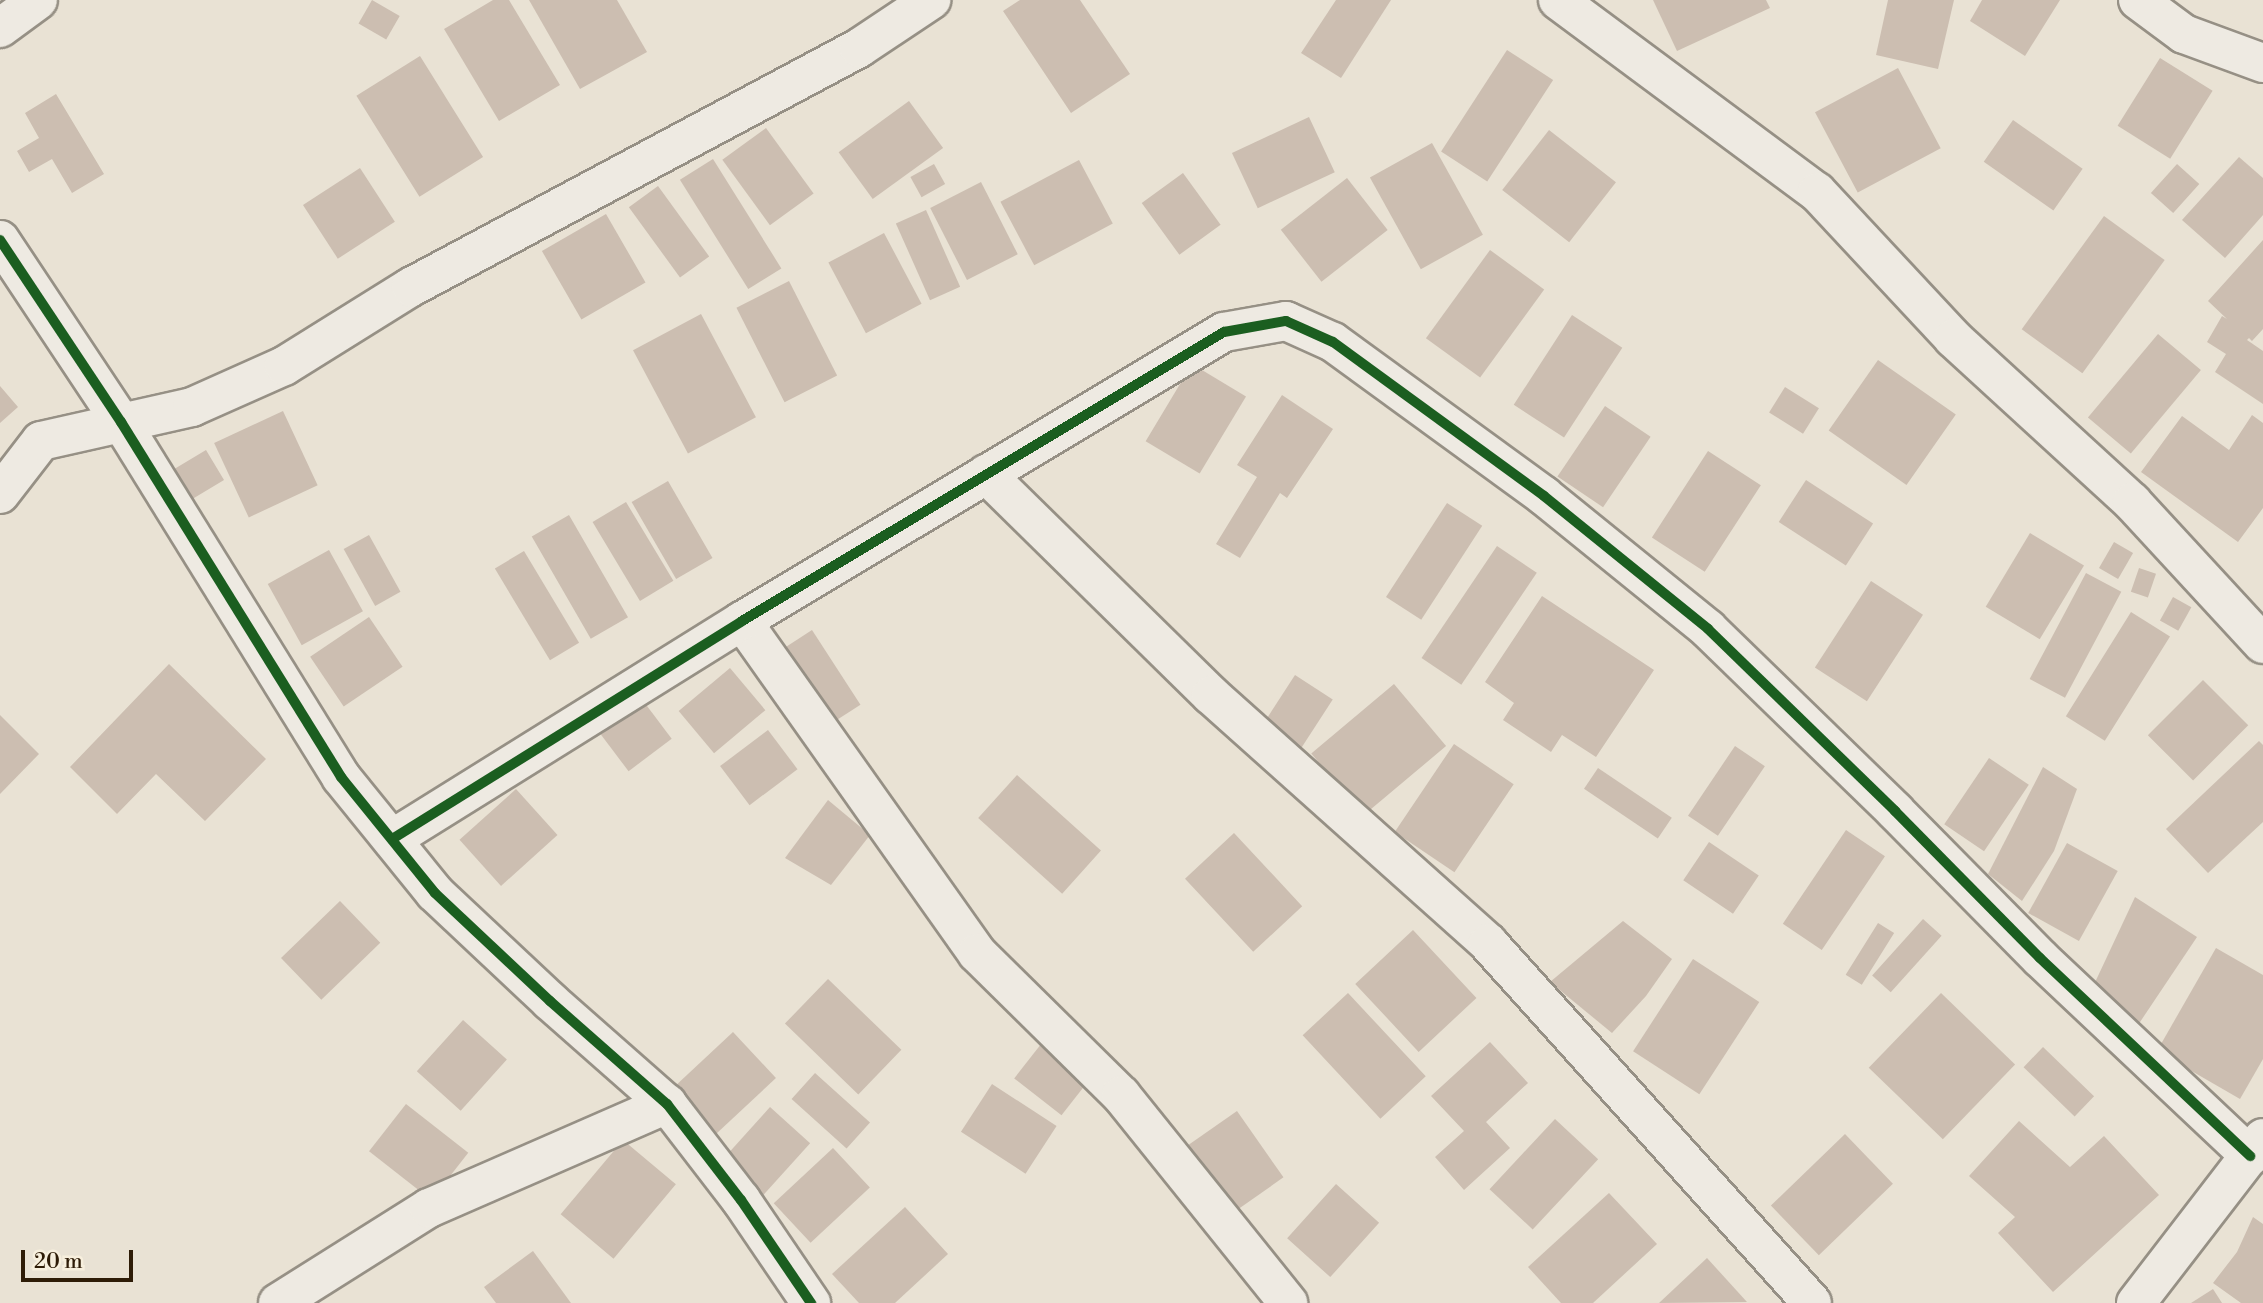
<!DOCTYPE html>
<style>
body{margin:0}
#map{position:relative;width:2263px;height:1303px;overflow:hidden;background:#e9e2d4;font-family:"Libre Bodoni",serif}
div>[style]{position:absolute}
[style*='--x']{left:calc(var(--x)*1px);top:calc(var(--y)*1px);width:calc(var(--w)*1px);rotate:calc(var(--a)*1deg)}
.building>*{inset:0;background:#ccbeb1;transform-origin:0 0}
.roads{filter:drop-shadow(2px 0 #969085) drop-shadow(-2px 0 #969085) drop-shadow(0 2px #969085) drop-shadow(0 -2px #969085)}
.minor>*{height:38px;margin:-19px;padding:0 19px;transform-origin:19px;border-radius:19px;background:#eeeae2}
.cycleway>*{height:10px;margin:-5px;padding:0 5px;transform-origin:5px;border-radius:5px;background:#1b5e20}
span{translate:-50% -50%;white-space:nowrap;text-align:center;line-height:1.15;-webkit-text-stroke:5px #f7efdd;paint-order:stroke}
.scale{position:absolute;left:21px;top:1250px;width:112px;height:32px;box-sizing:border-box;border:4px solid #2e1c07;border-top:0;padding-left:9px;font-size:21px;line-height:24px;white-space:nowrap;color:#2e1c07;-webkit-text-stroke:5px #f7efdd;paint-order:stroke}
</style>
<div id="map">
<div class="building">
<i style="left:372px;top:0;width:32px;height:27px;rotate:30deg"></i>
<i style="clip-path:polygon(493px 0,509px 0,560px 85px,499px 121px,444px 29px)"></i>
<i style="clip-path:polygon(529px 0,617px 0,647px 52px,580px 89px)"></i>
<i style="clip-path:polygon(1020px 0,1080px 0,1130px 74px,1071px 113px,1003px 11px)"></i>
<i style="clip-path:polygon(1336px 0,1391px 0,1341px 78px,1301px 53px)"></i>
<i style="clip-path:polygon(1653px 0,1766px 0,1770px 8px,1677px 51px)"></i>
<i style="clip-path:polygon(1888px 0,1954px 0,1938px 69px,1876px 55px)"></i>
<i style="clip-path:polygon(1982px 0,2060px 0,2025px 56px,1970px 21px)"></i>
<i style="left:1507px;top:50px;width:55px;height:121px;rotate:33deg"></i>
<i style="left:420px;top:56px;width:119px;height:75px;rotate:58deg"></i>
<i style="left:2160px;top:58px;width:62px;height:80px;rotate:32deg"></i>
<i style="left:1898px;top:68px;width:91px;height:94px;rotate:62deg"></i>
<i style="clip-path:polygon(56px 94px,104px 174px,72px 193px,52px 159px,29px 172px,17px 151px,39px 138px,25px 113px)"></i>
<i style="left:909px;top:101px;width:58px;height:87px;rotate:54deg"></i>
<i style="left:1309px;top:117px;width:61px;height:85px;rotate:65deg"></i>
<i style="left:2013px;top:120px;width:85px;height:51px;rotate:35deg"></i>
<i style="left:766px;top:128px;width:81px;height:54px;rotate:54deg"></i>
<i style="left:1549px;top:130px;width:85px;height:76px;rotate:38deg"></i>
<i style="left:1432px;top:143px;width:105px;height:71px;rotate:61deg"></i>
<i style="clip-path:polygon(2239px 157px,2263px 178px,2263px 215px,2225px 258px,2182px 220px)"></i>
<i style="left:713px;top:159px;width:129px;height:39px;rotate:58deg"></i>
<i style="left:1079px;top:160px;width:72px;height:89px;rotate:62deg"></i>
<i style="left:934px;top:164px;width:23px;height:27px;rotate:61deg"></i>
<i style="left:2177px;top:164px;width:30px;height:39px;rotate:42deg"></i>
<i style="left:360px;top:168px;width:64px;height:68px;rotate:57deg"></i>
<i style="left:1183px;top:173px;width:64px;height:51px;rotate:54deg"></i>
<i style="left:1347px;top:178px;width:66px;height:84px;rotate:52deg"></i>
<i style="left:981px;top:182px;width:81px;height:57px;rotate:63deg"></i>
<i style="left:658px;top:186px;width:87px;height:36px;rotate:54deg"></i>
<i style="left:926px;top:210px;width:84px;height:33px;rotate:66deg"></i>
<i style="left:606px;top:214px;width:79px;height:74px;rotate:60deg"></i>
<i style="left:2104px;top:216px;width:75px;height:140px;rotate:36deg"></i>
<i style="left:884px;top:233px;width:80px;height:63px;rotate:62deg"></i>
<i style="clip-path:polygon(2263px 240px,2263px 329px,2252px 341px,2249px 338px,2247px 340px,2263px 351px,2263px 404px,2215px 372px,2226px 354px,2207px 342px,2222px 316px,2227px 319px,2208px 301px)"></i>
<i style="left:1490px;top:250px;width:67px;height:109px;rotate:36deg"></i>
<i style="left:789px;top:281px;width:106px;height:59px;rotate:63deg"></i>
<i style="left:701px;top:314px;width:117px;height:77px;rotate:62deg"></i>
<i style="left:1572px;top:315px;width:60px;height:107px;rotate:33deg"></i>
<i style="left:2158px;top:334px;width:56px;height:109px;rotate:40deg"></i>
<i style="left:1878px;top:360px;width:95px;height:86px;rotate:35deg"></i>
<i style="left:1192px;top:364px;width:63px;height:90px;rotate:31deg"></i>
<i style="clip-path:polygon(0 386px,18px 407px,0 423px)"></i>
<i style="left:1785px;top:387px;width:40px;height:30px;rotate:32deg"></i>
<i style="clip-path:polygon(1282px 395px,1333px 429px,1287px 498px,1280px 493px,1240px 558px,1216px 544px,1257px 477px,1237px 465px)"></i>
<i style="left:1605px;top:406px;width:55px;height:85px;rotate:34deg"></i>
<i style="left:283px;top:411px;width:82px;height:76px;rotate:65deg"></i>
<i style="clip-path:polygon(2252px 415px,2263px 423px,2263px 508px,2238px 542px,2141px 472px,2182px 416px,2229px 450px)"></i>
<i style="left:206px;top:450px;width:35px;height:52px;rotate:59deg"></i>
<i style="left:1708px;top:451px;width:63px;height:103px;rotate:33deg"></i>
<i style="left:1806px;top:480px;width:80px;height:50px;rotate:33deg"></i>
<i style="left:668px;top:481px;width:89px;height:42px;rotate:60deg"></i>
<i style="left:626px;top:502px;width:92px;height:39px;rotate:59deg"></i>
<i style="left:1447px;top:503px;width:42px;height:112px;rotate:33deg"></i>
<i style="left:569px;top:515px;width:118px;height:43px;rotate:60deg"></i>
<i style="left:2030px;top:533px;width:63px;height:86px;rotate:31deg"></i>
<i style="left:369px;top:535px;width:65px;height:29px;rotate:61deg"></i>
<i style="left:2114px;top:542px;width:22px;height:30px;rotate:30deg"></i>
<i style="left:1497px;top:546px;width:48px;height:135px;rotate:34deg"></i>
<i style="left:329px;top:550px;width:70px;height:70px;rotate:61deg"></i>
<i style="left:524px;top:551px;width:107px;height:34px;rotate:59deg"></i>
<i style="left:2139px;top:568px;width:18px;height:25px;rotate:19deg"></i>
<i style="left:2086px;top:573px;width:40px;height:120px;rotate:28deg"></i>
<i style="left:1871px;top:581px;width:62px;height:103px;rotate:33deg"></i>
<i style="clip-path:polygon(1542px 596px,1654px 670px,1596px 757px,1562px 735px,1551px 752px,1503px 720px,1514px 703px,1485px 682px)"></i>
<i style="left:2173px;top:597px;width:21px;height:27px;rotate:29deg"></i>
<i style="left:2131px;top:612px;width:46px;height:123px;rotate:32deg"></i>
<i style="left:369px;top:617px;width:60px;height:71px;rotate:56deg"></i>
<i style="left:812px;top:630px;width:89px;height:33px;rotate:57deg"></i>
<i style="clip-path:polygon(169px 664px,266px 759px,205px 821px,156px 774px,117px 814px,70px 767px)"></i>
<i style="left:730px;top:668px;width:55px;height:67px;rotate:50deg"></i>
<i style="left:1295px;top:675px;width:45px;height:67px;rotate:33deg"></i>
<i style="left:2203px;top:680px;width:64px;height:78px;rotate:45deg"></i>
<i style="left:1394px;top:684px;width:81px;height:108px;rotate:50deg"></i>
<i style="left:644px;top:702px;width:46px;height:54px;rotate:53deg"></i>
<i style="clip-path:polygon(0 715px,39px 754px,0 794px)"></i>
<i style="left:768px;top:730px;width:49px;height:60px;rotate:53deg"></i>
<i style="clip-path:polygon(2259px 741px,2263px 745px,2263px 822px,2208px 873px,2166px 829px)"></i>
<i style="left:1454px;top:744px;width:72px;height:106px;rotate:34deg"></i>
<i style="left:1735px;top:746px;width:36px;height:84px;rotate:34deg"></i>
<i style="left:1989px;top:758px;width:48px;height:80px;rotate:34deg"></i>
<i style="clip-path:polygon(2043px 767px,2077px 789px,2054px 851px,2022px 901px,1988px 874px)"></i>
<i style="left:1598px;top:768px;width:89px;height:25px;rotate:34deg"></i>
<i style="left:1017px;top:775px;width:113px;height:58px;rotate:42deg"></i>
<i style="left:516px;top:789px;width:62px;height:76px;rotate:48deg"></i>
<i style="clip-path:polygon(828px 800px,870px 835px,831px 885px,785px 858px)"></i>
<i style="left:1846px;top:830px;width:47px;height:113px;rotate:34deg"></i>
<i style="left:1234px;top:833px;width:100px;height:67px;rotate:47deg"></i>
<i style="left:1709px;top:842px;width:60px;height:46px;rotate:34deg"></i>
<i style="left:2067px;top:843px;width:58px;height:80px;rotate:29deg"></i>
<i style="clip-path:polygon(2135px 897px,2197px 937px,2134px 1031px,2090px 993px)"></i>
<i style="left:340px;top:901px;width:58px;height:82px;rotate:46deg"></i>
<i style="left:1923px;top:919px;width:25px;height:76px;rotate:42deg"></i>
<i style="clip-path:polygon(1623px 921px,1672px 959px,1646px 996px,1612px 1033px,1550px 982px)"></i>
<i style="left:1878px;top:923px;width:19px;height:61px;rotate:32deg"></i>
<i style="left:1413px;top:930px;width:93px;height:79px;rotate:47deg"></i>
<i style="clip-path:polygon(2216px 948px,2263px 975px,2263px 1059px,2240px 1099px,2157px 1051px)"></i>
<i style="left:1693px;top:959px;width:79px;height:110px;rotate:33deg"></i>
<i style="left:828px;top:979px;width:102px;height:62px;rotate:44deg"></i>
<i style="left:1348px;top:993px;width:114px;height:62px;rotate:47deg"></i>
<i style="left:1941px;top:993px;width:103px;height:104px;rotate:44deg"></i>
<i style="left:463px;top:1020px;width:59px;height:69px;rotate:42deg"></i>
<i style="left:733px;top:1032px;width:63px;height:93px;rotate:47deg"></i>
<i style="left:1045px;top:1039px;width:60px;height:50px;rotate:38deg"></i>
<i style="clip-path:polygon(1490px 1042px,1528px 1083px,1486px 1122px,1510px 1148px,1464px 1190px,1435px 1157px,1464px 1131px,1431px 1096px)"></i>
<i style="left:2043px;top:1047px;width:71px;height:28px;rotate:44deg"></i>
<i style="left:815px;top:1073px;width:74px;height:35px;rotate:42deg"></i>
<i style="left:992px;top:1084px;width:77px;height:57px;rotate:33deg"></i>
<i style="left:406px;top:1104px;width:79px;height:60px;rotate:38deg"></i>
<i style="left:770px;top:1107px;width:54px;height:72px;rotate:42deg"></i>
<i style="left:1237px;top:1111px;width:81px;height:62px;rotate:55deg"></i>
<i style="left:1555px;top:1119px;width:59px;height:96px;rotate:43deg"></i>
<i style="clip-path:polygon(2019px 1121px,2070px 1167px,2104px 1136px,2159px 1195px,2053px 1292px,1998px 1233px,2015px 1217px,1969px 1176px)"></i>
<i style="left:1845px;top:1134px;width:69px;height:103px;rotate:46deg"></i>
<i style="left:623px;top:1140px;width:69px;height:97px;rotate:40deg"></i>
<i style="left:833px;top:1148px;width:54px;height:81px;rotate:47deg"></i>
<i style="left:1336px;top:1184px;width:58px;height:73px;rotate:42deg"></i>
<i style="clip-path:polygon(1609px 1193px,1657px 1244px,1593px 1303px,1561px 1303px,1528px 1267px)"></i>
<i style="clip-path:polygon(905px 1207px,948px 1254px,895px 1303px,859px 1303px,832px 1274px)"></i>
<i style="clip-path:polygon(2253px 1217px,2263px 1224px,2263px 1303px,2241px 1303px,2213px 1283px,2237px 1252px)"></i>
<i style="clip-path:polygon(533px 1251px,571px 1303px,496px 1303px,484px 1287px)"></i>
<i style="clip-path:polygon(1707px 1258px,1747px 1302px,1659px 1303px)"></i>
<i style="clip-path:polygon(2213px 1289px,2222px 1303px,2191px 1303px)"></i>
</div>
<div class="roads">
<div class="minor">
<i style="--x:1558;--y:0;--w:322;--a:36.6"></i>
<i style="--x:1817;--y:192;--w:200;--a:47"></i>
<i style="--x:1953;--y:338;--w:243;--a:42.5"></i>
<i style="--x:2132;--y:502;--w:193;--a:47.3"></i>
<i style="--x:2138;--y:0;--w:57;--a:36.5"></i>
<i style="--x:2184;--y:34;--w:84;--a:20.2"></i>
<i style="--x:0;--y:28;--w:47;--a:-36.4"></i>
<i style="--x:0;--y:240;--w:219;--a:56.4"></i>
<i style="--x:121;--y:422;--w:418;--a:58.2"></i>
<i style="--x:341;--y:777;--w:149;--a:51"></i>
<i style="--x:435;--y:893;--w:158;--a:43.2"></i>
<i style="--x:550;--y:1001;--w:156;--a:41.4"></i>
<i style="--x:667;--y:1104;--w:121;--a:52.4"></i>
<i style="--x:741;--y:1200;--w:125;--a:55.8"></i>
<i style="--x:986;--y:474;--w:315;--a:44.5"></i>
<i style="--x:1211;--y:695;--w:372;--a:41.8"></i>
<i style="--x:1488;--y:943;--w:484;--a:48"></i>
<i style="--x:0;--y:494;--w:67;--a:-52.3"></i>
<i style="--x:41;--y:441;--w:155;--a:-12.7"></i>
<i style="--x:192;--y:407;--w:101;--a:-24"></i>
<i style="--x:284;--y:366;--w:150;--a:-31.9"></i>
<i style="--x:411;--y:287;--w:508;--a:-28.08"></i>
<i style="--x:859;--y:48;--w:87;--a:-33.7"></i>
<i style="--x:742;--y:621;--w:407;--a:54.7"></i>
<i style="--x:977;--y:953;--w:202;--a:44.6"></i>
<i style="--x:1121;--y:1095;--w:267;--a:51.2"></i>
<i style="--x:392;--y:839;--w:412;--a:-31.9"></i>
<i style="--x:742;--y:621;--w:562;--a:-30.95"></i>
<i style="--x:1224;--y:332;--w:63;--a:-10.1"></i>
<i style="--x:1286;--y:321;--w:51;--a:24.1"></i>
<i style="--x:1333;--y:342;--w:261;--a:36.1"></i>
<i style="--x:1544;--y:496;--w:211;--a:39"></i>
<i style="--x:1708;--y:629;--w:261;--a:44.2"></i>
<i style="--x:1895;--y:811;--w:206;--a:45.4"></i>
<i style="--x:2040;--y:958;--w:289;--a:43.3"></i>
<i style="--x:278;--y:1303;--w:178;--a:-32.2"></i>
<i style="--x:429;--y:1208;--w:260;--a:-23.6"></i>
<i style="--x:2136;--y:1303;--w:208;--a:-52.4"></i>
</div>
</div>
<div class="cycleway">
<i style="--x:0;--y:240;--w:219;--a:56.4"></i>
<i style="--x:121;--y:422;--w:418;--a:58.2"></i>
<i style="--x:341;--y:777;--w:149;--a:51"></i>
<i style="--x:435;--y:893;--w:158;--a:43.2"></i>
<i style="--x:550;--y:1001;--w:156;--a:41.4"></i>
<i style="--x:667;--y:1104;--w:121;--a:52.4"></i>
<i style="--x:741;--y:1200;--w:125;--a:55.8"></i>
<i style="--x:392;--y:839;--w:412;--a:-31.9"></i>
<i style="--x:742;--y:621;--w:562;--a:-30.95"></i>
<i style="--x:1224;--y:332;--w:63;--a:-10.1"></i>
<i style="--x:1286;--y:321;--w:51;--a:24.1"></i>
<i style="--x:1333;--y:342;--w:261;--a:36.1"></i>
<i style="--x:1544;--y:496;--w:211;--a:39"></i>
<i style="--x:1708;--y:629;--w:261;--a:44.2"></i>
<i style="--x:1895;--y:811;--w:206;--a:45.4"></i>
<i style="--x:2040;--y:958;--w:289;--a:43.3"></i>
</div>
<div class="scale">20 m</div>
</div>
